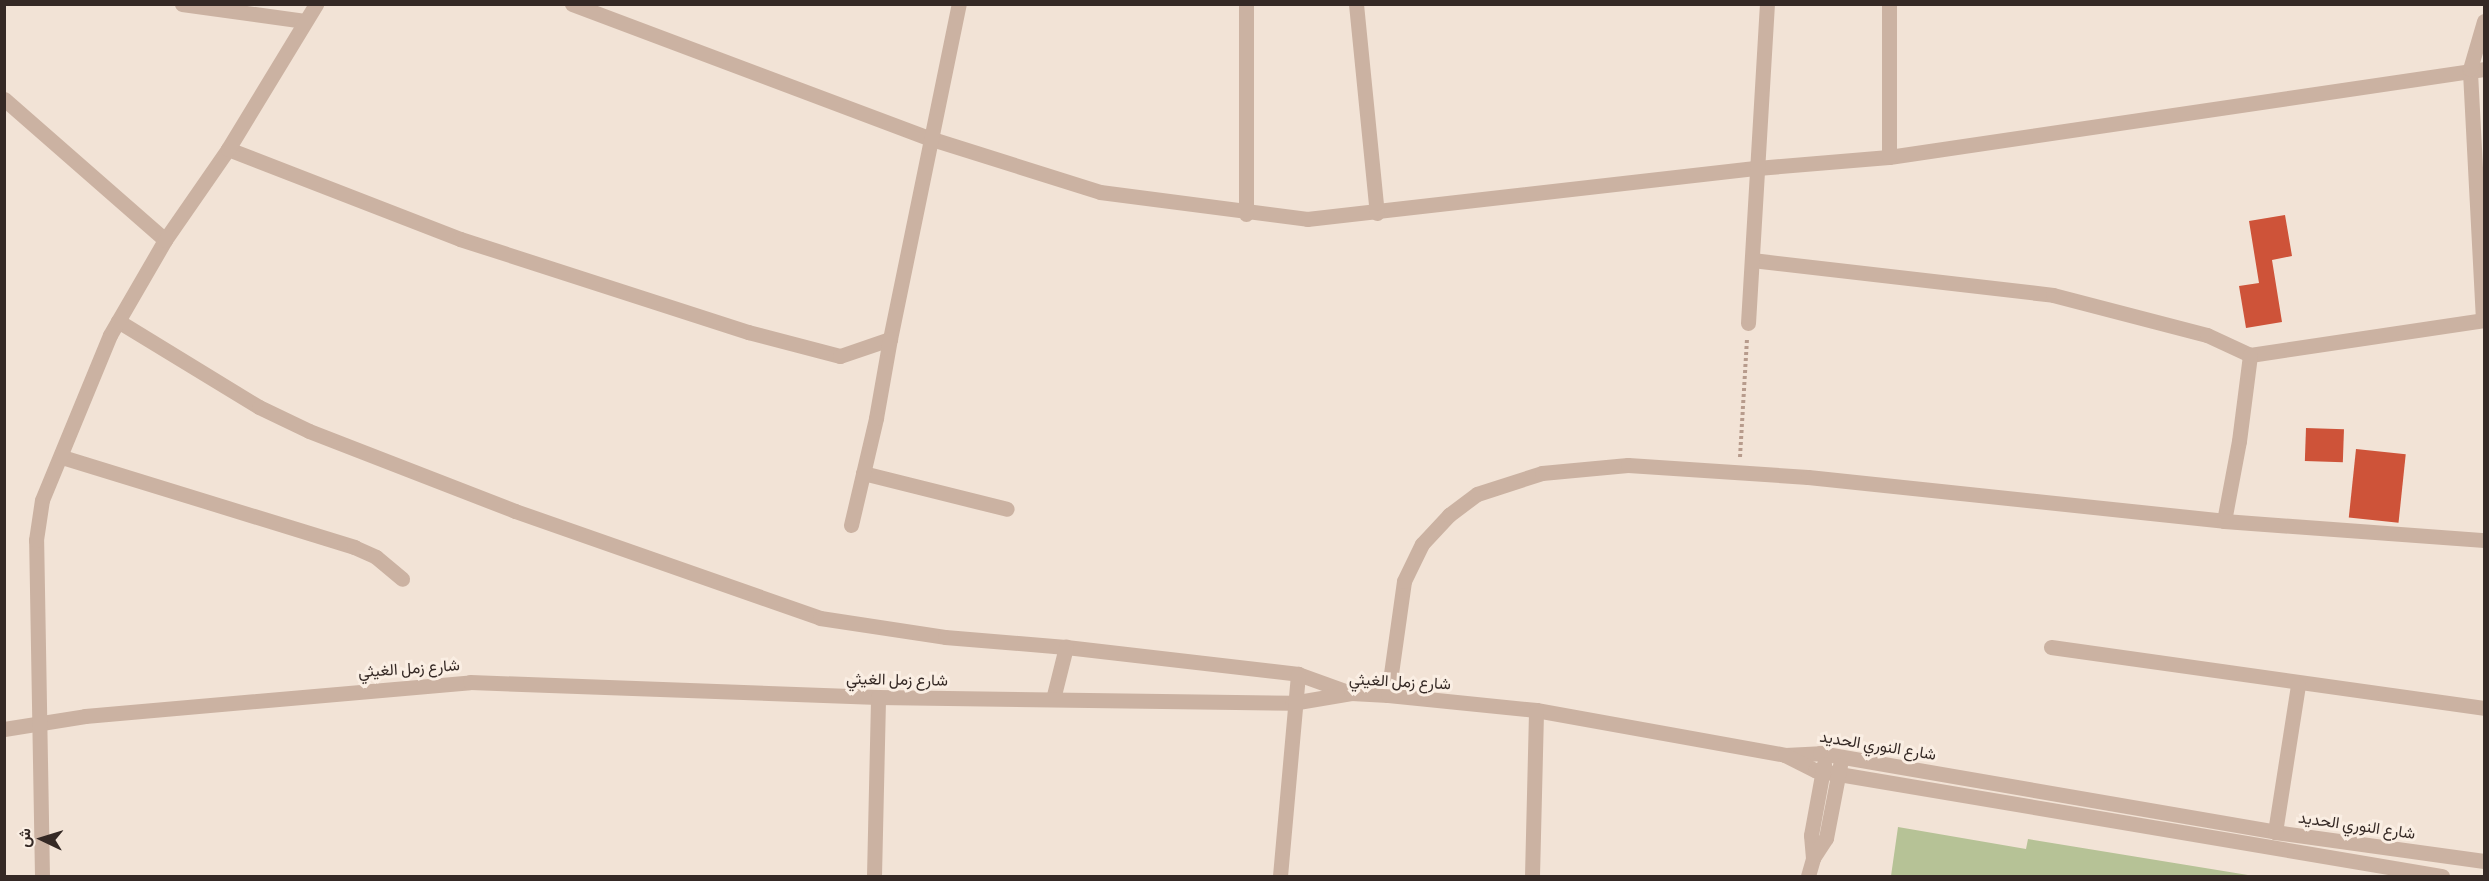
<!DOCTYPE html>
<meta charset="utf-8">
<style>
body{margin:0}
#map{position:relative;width:2489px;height:881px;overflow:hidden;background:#f2e3d6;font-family:"PT Sans Narrow",Vazirmatn,sans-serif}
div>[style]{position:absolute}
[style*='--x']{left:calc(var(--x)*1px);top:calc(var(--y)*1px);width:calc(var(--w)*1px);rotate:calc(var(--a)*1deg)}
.green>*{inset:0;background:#b6c296}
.building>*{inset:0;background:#ce5339;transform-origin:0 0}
.path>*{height:4px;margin-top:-2px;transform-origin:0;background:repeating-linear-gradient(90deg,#b79b8c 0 3px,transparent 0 6px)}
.minor>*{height:15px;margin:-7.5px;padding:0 7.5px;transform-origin:7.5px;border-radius:7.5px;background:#cbb2a2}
span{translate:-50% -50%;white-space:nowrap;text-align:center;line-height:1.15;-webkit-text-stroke:6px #faeee3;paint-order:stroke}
.street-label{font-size:16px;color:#352925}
.frame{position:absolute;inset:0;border:6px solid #352925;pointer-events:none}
.north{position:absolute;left:12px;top:809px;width:60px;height:60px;-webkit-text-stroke:4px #faeee3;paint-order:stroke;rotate:274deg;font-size:16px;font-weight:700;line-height:24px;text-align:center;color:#352925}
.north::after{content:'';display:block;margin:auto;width:21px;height:27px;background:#352925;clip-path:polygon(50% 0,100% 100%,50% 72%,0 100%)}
</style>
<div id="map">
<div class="green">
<i style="clip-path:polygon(1898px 827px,2026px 849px,2028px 839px,2254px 876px,1891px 876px)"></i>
</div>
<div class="building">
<i style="clip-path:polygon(2285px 215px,2292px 256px,2272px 260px,2282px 322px,2246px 328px,2239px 286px,2259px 283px,2249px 221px)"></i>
<i style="left:2306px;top:428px;width:38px;height:33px;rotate:2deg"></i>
<i style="left:2356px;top:449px;width:50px;height:69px;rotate:6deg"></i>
</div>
<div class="path">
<i style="--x:1740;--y:457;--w:119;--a:-86.6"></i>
</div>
<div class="minor">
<i style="--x:182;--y:4;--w:124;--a:7.9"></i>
<i style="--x:572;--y:4;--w:384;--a:20.6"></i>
<i style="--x:932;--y:139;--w:176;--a:17.5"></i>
<i style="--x:1100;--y:192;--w:209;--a:7.4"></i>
<i style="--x:1307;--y:219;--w:453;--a:-6.5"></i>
<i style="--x:1757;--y:168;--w:132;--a:-4.8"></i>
<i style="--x:1889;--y:157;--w:601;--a:-8.41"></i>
<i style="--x:1356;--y:4;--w:210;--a:84.3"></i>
<i style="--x:4;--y:99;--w:214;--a:41.2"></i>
<i style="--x:228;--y:149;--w:249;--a:21.2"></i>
<i style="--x:460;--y:239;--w:303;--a:17.9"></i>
<i style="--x:748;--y:332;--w:95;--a:14.6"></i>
<i style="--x:840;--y:356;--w:53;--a:-18.8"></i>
<i style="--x:890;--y:339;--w:342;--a:-78.4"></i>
<i style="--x:1889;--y:157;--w:153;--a:-90"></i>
<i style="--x:1246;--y:214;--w:210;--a:-90"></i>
<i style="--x:1752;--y:260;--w:303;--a:6.6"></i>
<i style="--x:2053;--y:295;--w:159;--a:14.6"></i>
<i style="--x:2207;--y:335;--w:47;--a:24.9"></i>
<i style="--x:2250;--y:355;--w:237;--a:-8.5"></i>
<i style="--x:2483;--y:320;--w:251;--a:-93"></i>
<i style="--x:2470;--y:69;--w:50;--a:-73.7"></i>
<i style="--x:118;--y:321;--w:165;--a:31.4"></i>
<i style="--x:259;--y:407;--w:55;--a:25.6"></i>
<i style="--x:309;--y:431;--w:221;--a:21.2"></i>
<i style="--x:515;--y:511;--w:323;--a:19.3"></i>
<i style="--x:820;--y:618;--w:126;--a:8.6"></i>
<i style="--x:945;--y:637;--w:121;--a:4.7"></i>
<i style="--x:1066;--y:647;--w:234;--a:6.6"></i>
<i style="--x:1298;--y:674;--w:53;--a:19.8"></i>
<i style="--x:1748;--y:323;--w:320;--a:-86.6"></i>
<i style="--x:62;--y:457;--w:306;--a:17.1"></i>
<i style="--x:354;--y:547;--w:24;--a:24"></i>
<i style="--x:376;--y:557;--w:34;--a:40"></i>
<i style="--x:863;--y:473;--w:148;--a:14"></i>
<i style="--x:2224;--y:521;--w:81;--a:-79.4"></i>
<i style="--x:2239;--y:441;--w:87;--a:-82.7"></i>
<i style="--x:851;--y:525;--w:110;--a:-76.8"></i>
<i style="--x:876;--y:418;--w:80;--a:-80"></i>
<i style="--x:2051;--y:647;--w:437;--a:8"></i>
<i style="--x:1388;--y:695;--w:115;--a:-82"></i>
<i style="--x:1404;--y:581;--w:41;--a:-64.1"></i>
<i style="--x:1422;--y:544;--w:40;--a:-47"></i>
<i style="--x:1449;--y:515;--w:35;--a:-37"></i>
<i style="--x:1477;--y:494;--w:68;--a:-17.9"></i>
<i style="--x:1542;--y:473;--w:86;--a:-5.3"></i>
<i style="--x:1628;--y:465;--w:180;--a:3.8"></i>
<i style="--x:1808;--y:477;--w:418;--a:6"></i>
<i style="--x:2224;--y:521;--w:261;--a:4.2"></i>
<i style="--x:1053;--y:699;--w:54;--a:-76"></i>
<i style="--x:4;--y:729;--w:82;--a:-9.1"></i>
<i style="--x:85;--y:716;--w:386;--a:-5"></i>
<i style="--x:470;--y:682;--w:408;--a:2.1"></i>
<i style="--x:878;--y:697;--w:414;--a:0.8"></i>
<i style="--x:1292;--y:703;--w:60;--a:-9.6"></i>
<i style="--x:1351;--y:693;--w:37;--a:3"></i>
<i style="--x:1388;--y:695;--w:149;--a:5.8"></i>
<i style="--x:1536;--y:710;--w:253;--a:10.2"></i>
<i style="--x:1785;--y:755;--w:35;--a:-3"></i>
<i style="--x:1820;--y:753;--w:462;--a:9.8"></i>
<i style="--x:2275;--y:832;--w:211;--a:7.9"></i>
<i style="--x:1785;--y:755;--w:34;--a:27"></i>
<i style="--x:1815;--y:770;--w:636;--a:9.6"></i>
<i style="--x:2275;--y:832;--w:149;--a:-81.1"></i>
<i style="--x:1813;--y:858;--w:23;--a:-95"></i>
<i style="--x:1811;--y:835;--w:72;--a:-79.6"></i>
<i style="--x:42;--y:876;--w:336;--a:-91"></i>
<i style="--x:36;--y:540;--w:40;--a:-81.5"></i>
<i style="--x:42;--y:500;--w:178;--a:-67.6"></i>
<i style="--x:110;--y:335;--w:110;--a:-59.9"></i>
<i style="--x:165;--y:240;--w:111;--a:-55.3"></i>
<i style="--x:228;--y:149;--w:170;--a:-58.7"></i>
<i style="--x:874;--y:876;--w:179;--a:-88.7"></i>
<i style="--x:1280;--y:876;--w:203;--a:-84.9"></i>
<i style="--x:1532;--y:876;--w:166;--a:-88.6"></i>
<i style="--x:1808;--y:876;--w:19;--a:-74"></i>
<i style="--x:1813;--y:858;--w:24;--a:-57"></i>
<i style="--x:1826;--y:838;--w:74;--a:-79.1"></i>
</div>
<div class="street-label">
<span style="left:409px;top:668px;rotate:-4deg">شارع زمل الغيثي</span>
<span style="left:897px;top:679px;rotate:1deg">شارع زمل الغيثي</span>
<span style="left:1400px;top:681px;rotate:3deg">شارع زمل الغيثي</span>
<span style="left:1878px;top:745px;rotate:9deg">شارع النوري الحديد</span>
<span style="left:2357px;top:825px;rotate:8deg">شارع النوري الحديد</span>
</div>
<div class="frame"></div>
<div class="north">ش</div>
</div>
